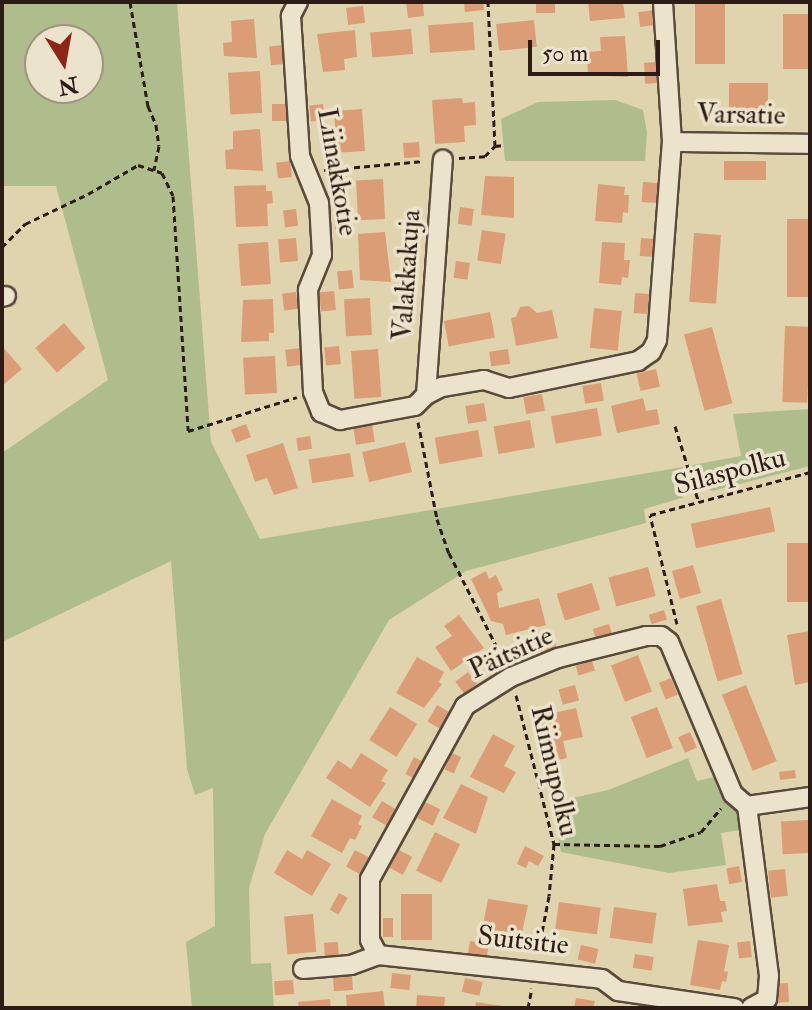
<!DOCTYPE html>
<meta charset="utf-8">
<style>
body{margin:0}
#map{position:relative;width:812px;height:1010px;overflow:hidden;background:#e0d4af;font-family:"IM FELL Double Pica",serif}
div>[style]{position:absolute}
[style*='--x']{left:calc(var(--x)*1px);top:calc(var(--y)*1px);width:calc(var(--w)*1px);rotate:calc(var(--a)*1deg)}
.green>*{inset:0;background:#afbd8d}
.building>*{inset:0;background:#da9d76;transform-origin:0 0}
.path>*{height:3px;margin-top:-1.5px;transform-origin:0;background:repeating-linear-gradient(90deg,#2c1c15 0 6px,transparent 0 10px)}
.roads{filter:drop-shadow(2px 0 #594a3c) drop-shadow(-2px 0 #594a3c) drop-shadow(0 2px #594a3c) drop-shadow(0 -2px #594a3c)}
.street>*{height:18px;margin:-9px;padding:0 9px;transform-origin:9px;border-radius:9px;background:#ebe3cb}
span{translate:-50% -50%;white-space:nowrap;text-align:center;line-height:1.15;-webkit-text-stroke:7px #ebe3cb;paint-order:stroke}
.street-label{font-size:28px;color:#2c1c15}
.frame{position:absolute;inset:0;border:4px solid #2c1c15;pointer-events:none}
.north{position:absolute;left:24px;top:24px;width:80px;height:80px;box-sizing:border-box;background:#ebe3cb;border:2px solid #9f9382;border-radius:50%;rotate:169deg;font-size:22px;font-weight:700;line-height:32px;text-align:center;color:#2c1c15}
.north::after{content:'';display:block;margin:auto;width:28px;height:36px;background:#8f2418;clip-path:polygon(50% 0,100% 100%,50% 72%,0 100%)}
.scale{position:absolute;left:528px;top:40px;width:132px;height:36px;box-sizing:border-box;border:4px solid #2c1c15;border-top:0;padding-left:10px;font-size:24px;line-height:28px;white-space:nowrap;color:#2c1c15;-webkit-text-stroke:6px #ebe3cb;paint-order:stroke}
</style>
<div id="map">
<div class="green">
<i style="clip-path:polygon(evenodd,2px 2px,177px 2px,211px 442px,260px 539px,683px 467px,688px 491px,682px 498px,644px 509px,646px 523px,466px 571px,389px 620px,265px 834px,249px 888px,251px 964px,271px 963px,274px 1008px,192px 1008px,186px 942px,215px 926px,213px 788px,195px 795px,187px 769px,171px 561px,2px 642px,2px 453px,108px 380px,56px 186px,2px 186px,2px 2px,88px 40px,88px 88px,40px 88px,40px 40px,88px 40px)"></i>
<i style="clip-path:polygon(615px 100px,643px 110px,647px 133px,645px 161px,505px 161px,501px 119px,538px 102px)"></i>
<i style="clip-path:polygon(810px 409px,810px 466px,712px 491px,697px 484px,692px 465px,741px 456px,733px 414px)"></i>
<i style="clip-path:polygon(688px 758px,697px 781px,713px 777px,719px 792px,736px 808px,740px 830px,721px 833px,726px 865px,669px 873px,561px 852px,551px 803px,608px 790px)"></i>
</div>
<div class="building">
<i style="clip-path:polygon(406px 2px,423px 2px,424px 16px,408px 18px)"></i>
<i style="clip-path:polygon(464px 2px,483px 2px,484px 10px,465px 12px)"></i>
<i style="left:536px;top:2px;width:19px;height:11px"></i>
<i style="clip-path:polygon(588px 2px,623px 2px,625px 18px,590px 21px)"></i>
<i style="left:695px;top:2px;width:30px;height:62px"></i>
<i style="left:363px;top:6px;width:17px;height:17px;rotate:83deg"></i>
<i style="left:654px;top:10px;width:15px;height:16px;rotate:82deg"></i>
<i style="left:783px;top:14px;width:27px;height:55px"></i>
<i style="clip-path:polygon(254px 19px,257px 58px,224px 56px,223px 43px,232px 42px,231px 21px)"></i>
<i style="left:534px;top:20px;width:27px;height:38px;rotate:84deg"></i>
<i style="left:473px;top:22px;width:28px;height:45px;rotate:86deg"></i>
<i style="left:411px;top:29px;width:25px;height:41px;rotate:85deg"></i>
<i style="clip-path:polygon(355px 30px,357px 57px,344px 59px,345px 70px,323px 72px,317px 34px)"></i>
<i style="clip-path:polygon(625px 36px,628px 77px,588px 75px,587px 52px,601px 51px,600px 37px)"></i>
<i style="left:283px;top:45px;width:19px;height:14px;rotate:84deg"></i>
<i style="left:658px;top:62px;width:21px;height:14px;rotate:87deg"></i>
<i style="left:260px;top:71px;width:42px;height:32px;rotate:87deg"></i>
<i style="left:729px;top:83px;width:39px;height:30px"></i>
<i style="clip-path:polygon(462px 98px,463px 103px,475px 102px,476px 125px,464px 126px,465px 142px,435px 144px,432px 100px)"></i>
<i style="left:287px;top:104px;width:17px;height:15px;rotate:90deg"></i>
<i style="left:323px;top:104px;width:16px;height:14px;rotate:83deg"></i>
<i style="left:362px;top:109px;width:42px;height:28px;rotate:86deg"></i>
<i style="clip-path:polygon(260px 129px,263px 171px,226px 169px,225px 150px,233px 149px,233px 131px)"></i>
<i style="left:419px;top:142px;width:15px;height:16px;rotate:86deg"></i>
<i style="left:290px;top:161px;width:16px;height:14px;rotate:83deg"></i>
<i style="left:724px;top:161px;width:42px;height:19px"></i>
<i style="clip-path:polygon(485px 176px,514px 177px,514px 218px,481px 215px)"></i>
<i style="left:383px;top:179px;width:40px;height:27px;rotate:87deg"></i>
<i style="left:643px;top:182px;width:15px;height:20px;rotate:4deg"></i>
<i style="clip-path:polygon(598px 184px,625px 187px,624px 195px,629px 195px,628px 213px,623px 212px,622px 223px,595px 221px)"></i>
<i style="clip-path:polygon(266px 185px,266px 191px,272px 191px,273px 203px,267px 204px,268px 226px,236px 227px,234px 186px)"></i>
<i style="left:460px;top:207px;width:14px;height:17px;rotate:8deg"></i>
<i style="left:296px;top:209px;width:17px;height:13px;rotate:83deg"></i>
<i style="left:348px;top:212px;width:16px;height:15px;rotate:83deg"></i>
<i style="left:787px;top:219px;width:23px;height:78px"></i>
<i style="left:482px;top:230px;width:24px;height:31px;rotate:9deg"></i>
<i style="clip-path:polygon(385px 232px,391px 282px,360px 280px,358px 234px)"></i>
<i style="left:694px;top:233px;width:27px;height:69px;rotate:4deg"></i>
<i style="left:296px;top:238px;width:23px;height:18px;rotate:85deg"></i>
<i style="left:641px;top:238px;width:13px;height:18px;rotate:4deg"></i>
<i style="left:268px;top:242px;width:42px;height:30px;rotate:86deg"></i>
<i style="clip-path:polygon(602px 242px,625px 243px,624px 260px,630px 260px,628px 278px,622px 277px,621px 285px,599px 283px)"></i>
<i style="left:456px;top:261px;width:14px;height:17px;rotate:8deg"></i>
<i style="left:352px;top:270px;width:18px;height:15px;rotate:84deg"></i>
<i style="left:334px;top:291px;width:19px;height:15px;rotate:84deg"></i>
<i style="left:296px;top:292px;width:17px;height:14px;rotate:83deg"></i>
<i style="left:635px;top:293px;width:14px;height:20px;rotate:4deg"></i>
<i style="left:370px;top:298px;width:37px;height:26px;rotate:87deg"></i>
<i style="clip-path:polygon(273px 299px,274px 333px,269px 333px,269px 341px,241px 342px,243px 300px)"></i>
<i style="clip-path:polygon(529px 306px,537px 313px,552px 310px,558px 338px,516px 346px,511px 318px,516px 317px,520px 307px)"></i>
<i style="left:594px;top:308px;width:28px;height:40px;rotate:6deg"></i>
<i style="left:490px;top:312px;width:26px;height:47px;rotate:79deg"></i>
<i style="left:64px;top:323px;width:33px;height:38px;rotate:49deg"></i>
<i style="left:785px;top:326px;width:25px;height:76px;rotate:2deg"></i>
<i style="left:712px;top:327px;width:79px;height:29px;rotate:75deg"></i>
<i style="clip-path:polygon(2px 346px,22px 369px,2px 386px)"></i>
<i style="left:339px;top:346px;width:18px;height:15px;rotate:84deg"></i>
<i style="left:300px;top:348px;width:17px;height:15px;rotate:83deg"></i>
<i style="left:378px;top:349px;width:48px;height:27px;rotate:86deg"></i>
<i style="left:508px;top:349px;width:15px;height:19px;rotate:82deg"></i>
<i style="left:275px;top:356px;width:37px;height:32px;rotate:87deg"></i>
<i style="left:656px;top:369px;width:18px;height:20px;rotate:77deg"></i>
<i style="left:601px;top:383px;width:18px;height:19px;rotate:81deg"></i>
<i style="left:542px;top:394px;width:17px;height:19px;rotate:80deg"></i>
<i style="clip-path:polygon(643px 398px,646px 411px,657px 409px,660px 424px,617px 433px,611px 406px)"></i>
<i style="left:484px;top:403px;width:18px;height:19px;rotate:81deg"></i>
<i style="left:597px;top:408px;width:28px;height:47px;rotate:80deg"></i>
<i style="left:530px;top:420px;width:28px;height:37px;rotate:80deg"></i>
<i style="left:246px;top:424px;width:14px;height:16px;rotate:69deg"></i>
<i style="left:372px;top:424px;width:18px;height:19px;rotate:81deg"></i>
<i style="left:478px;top:430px;width:27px;height:44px;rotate:80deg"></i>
<i style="left:310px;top:436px;width:13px;height:14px;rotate:81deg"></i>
<i style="left:405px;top:442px;width:31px;height:44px;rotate:77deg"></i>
<i style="clip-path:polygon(283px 443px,298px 488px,274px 495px,267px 478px,255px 482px,246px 455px)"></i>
<i style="left:350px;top:453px;width:24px;height:42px;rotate:81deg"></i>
<i style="left:770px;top:507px;width:25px;height:81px;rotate:78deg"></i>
<i style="left:787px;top:543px;width:23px;height:59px"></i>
<i style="left:693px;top:565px;width:29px;height:22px;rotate:74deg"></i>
<i style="left:648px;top:567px;width:30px;height:41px;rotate:75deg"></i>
<i style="clip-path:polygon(486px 571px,489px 579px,496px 575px,503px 590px,497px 593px,499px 608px,539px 598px,546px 625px,506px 635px,503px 624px,491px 621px,471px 579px)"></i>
<i style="left:592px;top:583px;width:28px;height:37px;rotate:73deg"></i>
<i style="left:721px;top:599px;width:78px;height:26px;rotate:74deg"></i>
<i style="left:664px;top:610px;width:10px;height:16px;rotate:73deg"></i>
<i style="clip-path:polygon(459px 615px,484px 648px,451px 671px,435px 647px,452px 636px,444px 626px)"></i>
<i style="left:609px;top:624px;width:10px;height:17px;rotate:73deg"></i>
<i style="clip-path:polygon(810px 631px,810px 682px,795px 685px,787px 635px)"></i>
<i style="left:554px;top:639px;width:10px;height:17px;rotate:73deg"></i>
<i style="left:638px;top:655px;width:39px;height:29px;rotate:69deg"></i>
<i style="clip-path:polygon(417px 657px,444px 672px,439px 682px,442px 684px,424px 708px,396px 693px)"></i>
<i style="left:592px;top:661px;width:10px;height:17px;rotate:73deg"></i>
<i style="left:468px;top:672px;width:15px;height:16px;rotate:53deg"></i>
<i style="left:671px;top:678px;width:18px;height:13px;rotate:68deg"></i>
<i style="left:575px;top:685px;width:16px;height:17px;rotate:75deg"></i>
<i style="left:746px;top:685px;width:82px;height:26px;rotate:68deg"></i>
<i style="left:437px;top:705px;width:16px;height:19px;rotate:30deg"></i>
<i style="left:390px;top:707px;width:32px;height:39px;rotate:32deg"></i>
<i style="left:657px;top:707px;width:44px;height:28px;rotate:69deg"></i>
<i style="clip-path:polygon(576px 708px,583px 737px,563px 741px,567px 758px,549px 762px,535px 717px)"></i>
<i style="left:690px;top:732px;width:17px;height:13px;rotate:66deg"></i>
<i style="clip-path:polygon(493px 734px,515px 746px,504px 766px,516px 772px,504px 793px,470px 777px)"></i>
<i style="clip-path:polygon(361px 753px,388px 770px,381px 781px,386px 783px,370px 807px,326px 778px,338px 760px,351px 769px)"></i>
<i style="left:452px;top:753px;width:10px;height:18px;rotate:24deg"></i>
<i style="left:414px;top:757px;width:11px;height:19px;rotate:27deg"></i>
<i style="left:795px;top:770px;width:8px;height:16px;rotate:83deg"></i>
<i style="clip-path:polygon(461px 784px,488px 797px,476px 834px,443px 818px)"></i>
<i style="clip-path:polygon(332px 799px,362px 816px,358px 824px,362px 826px,355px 840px,350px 838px,342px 853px,311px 836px)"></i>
<i style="left:382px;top:801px;width:17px;height:19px;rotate:31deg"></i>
<i style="left:425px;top:802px;width:17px;height:18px;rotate:25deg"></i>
<i style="left:808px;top:820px;width:33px;height:27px;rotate:87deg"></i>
<i style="left:435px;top:832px;width:28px;height:43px;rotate:26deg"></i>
<i style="clip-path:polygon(525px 846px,544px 856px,538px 866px,529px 861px,526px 868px,517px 864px)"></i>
<i style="clip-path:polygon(287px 850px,302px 859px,307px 850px,331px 864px,312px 896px,274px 873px)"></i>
<i style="left:355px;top:850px;width:17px;height:19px;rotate:28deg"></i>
<i style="left:399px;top:850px;width:15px;height:20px;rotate:28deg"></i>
<i style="left:739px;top:866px;width:16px;height:13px;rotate:79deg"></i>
<i style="left:785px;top:869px;width:27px;height:17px;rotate:84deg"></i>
<i style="clip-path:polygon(717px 884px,720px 901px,725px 901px,727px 911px,721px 912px,723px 922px,688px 926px,683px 889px)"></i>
<i style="left:339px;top:893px;width:10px;height:19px;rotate:29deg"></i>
<i style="left:432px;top:894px;width:46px;height:31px;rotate:90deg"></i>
<i style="clip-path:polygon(488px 899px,528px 905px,521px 937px,512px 935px,511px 940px,482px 930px)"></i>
<i style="left:559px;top:902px;width:42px;height:27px;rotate:8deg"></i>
<i style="left:614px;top:907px;width:43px;height:31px;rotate:8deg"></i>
<i style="left:313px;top:914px;width:38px;height:29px;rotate:85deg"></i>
<i style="left:383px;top:918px;width:10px;height:19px"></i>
<i style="clip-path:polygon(698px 940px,729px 945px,724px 971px,728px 972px,726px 982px,722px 981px,720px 990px,690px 985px)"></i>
<i style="left:470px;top:941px;width:19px;height:14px;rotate:9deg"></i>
<i style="left:750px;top:941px;width:16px;height:13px;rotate:83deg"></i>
<i style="left:338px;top:942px;width:19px;height:14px;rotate:87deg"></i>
<i style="left:581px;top:945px;width:18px;height:15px;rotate:13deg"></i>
<i style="left:635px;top:954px;width:19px;height:14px;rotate:9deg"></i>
<i style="left:392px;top:973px;width:19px;height:15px;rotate:6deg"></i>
<i style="left:352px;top:976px;width:14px;height:19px;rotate:86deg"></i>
<i style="left:465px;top:978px;width:18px;height:14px;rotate:13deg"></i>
<i style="left:293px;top:980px;width:14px;height:19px;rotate:86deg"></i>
<i style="left:788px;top:983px;width:19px;height:13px;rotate:87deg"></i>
<i style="clip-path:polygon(383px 991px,385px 1008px,347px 1008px,346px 995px)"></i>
<i style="clip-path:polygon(417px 995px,445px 997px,444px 1008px,416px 1008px)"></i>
<i style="clip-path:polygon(576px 998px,595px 1001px,593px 1008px,574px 1008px)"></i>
<i style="clip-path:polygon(330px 999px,331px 1008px,299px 1008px,298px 1002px)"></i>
<i style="clip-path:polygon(476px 1002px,503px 1006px,503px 1008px,475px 1008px)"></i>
</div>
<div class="path">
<i style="--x:130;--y:2;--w:106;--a:80.2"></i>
<i style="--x:148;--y:106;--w:21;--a:67"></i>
<i style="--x:156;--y:125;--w:21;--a:82"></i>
<i style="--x:159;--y:146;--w:25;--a:102"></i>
<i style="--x:495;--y:146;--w:9;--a:-6"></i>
<i style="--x:459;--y:158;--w:26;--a:-4"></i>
<i style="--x:485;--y:156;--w:14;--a:-45"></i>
<i style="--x:495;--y:146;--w:144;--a:-92.8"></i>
<i style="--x:324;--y:170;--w:100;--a:-5.1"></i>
<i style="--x:2;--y:247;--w:33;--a:-45"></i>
<i style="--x:25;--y:224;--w:70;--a:-25.5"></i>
<i style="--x:88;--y:194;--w:58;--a:-30.1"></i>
<i style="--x:138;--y:165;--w:25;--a:18"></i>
<i style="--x:162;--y:173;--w:25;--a:64"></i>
<i style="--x:173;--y:196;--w:235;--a:86.3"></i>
<i style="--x:188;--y:431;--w:114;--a:-17.3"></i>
<i style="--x:418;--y:422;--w:99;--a:78.9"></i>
<i style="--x:437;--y:519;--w:36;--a:71"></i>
<i style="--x:449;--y:553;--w:121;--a:63"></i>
<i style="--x:675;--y:426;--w:77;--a:72.7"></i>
<i style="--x:677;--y:624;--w:112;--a:-103.9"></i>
<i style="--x:650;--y:515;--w:166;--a:-15"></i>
<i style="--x:516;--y:695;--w:154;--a:75.7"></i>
<i style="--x:554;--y:844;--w:52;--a:95.5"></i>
<i style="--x:549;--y:896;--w:58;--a:100.9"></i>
<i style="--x:554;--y:844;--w:106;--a:1.1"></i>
<i style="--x:660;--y:846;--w:43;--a:-18.9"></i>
<i style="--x:701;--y:832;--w:31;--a:-50"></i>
<i style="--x:528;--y:1008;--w:20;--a:-79"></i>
</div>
<div class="roads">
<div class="street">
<i style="--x:298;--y:2;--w:16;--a:117"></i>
<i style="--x:291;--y:16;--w:140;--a:86.3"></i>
<i style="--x:300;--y:156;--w:51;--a:68"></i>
<i style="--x:319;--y:203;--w:52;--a:86.7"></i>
<i style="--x:322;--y:255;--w:38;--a:112"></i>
<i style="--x:308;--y:290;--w:102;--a:87.2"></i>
<i style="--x:313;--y:392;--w:22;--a:68"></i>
<i style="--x:321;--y:412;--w:21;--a:23"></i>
<i style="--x:340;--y:420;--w:76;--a:-10.6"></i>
<i style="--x:415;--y:406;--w:16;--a:-45"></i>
<i style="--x:426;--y:395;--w:18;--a:-27"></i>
<i style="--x:442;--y:387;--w:43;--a:-9.5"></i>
<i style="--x:484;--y:380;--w:26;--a:18"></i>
<i style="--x:509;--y:388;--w:132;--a:-11.8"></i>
<i style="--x:638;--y:361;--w:16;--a:-35"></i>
<i style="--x:651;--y:352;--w:13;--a:-63"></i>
<i style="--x:657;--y:340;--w:199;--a:-85.7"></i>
<i style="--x:672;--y:142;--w:140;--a:-93.7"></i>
<i style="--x:672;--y:142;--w:138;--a:0.8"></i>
<i style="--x:2;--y:297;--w:4;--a:-14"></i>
<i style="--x:426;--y:395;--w:236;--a:-85.9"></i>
<i style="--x:747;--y:806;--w:171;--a:82.6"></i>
<i style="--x:769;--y:976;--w:23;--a:95"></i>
<i style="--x:767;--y:999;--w:18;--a:151"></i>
<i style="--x:747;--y:806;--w:64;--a:-8.1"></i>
<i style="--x:378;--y:955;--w:17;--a:-118"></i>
<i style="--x:370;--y:940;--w:61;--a:-90"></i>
<i style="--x:370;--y:879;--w:197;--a:-61.2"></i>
<i style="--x:465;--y:706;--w:54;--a:-32.2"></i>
<i style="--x:511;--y:677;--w:51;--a:-22"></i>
<i style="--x:558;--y:658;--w:91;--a:-14"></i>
<i style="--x:646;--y:636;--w:15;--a:0"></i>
<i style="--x:661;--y:636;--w:10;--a:37"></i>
<i style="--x:669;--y:642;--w:165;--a:67.2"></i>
<i style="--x:733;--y:794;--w:18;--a:41"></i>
<i style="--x:303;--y:969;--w:48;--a:-4.8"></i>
<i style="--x:351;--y:965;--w:29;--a:-20"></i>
<i style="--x:378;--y:955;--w:225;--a:6.1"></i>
<i style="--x:602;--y:979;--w:20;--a:37"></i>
<i style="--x:618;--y:991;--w:118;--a:8.3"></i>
</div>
</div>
<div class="street-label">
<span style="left:741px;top:115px;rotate:1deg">Varsatie</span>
<span style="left:337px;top:172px;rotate:80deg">Liinakkotie</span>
<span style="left:407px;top:275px;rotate:-86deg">Valakkakuja</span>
<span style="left:730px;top:472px;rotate:-15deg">Silaspolku</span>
<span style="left:511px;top:653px;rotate:-25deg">Päitsitie</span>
<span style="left:554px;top:771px;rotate:77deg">Riimupolku</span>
<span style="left:523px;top:941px;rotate:6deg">Suitsitie</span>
</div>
<div class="frame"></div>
<div class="north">N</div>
<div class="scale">50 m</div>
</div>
